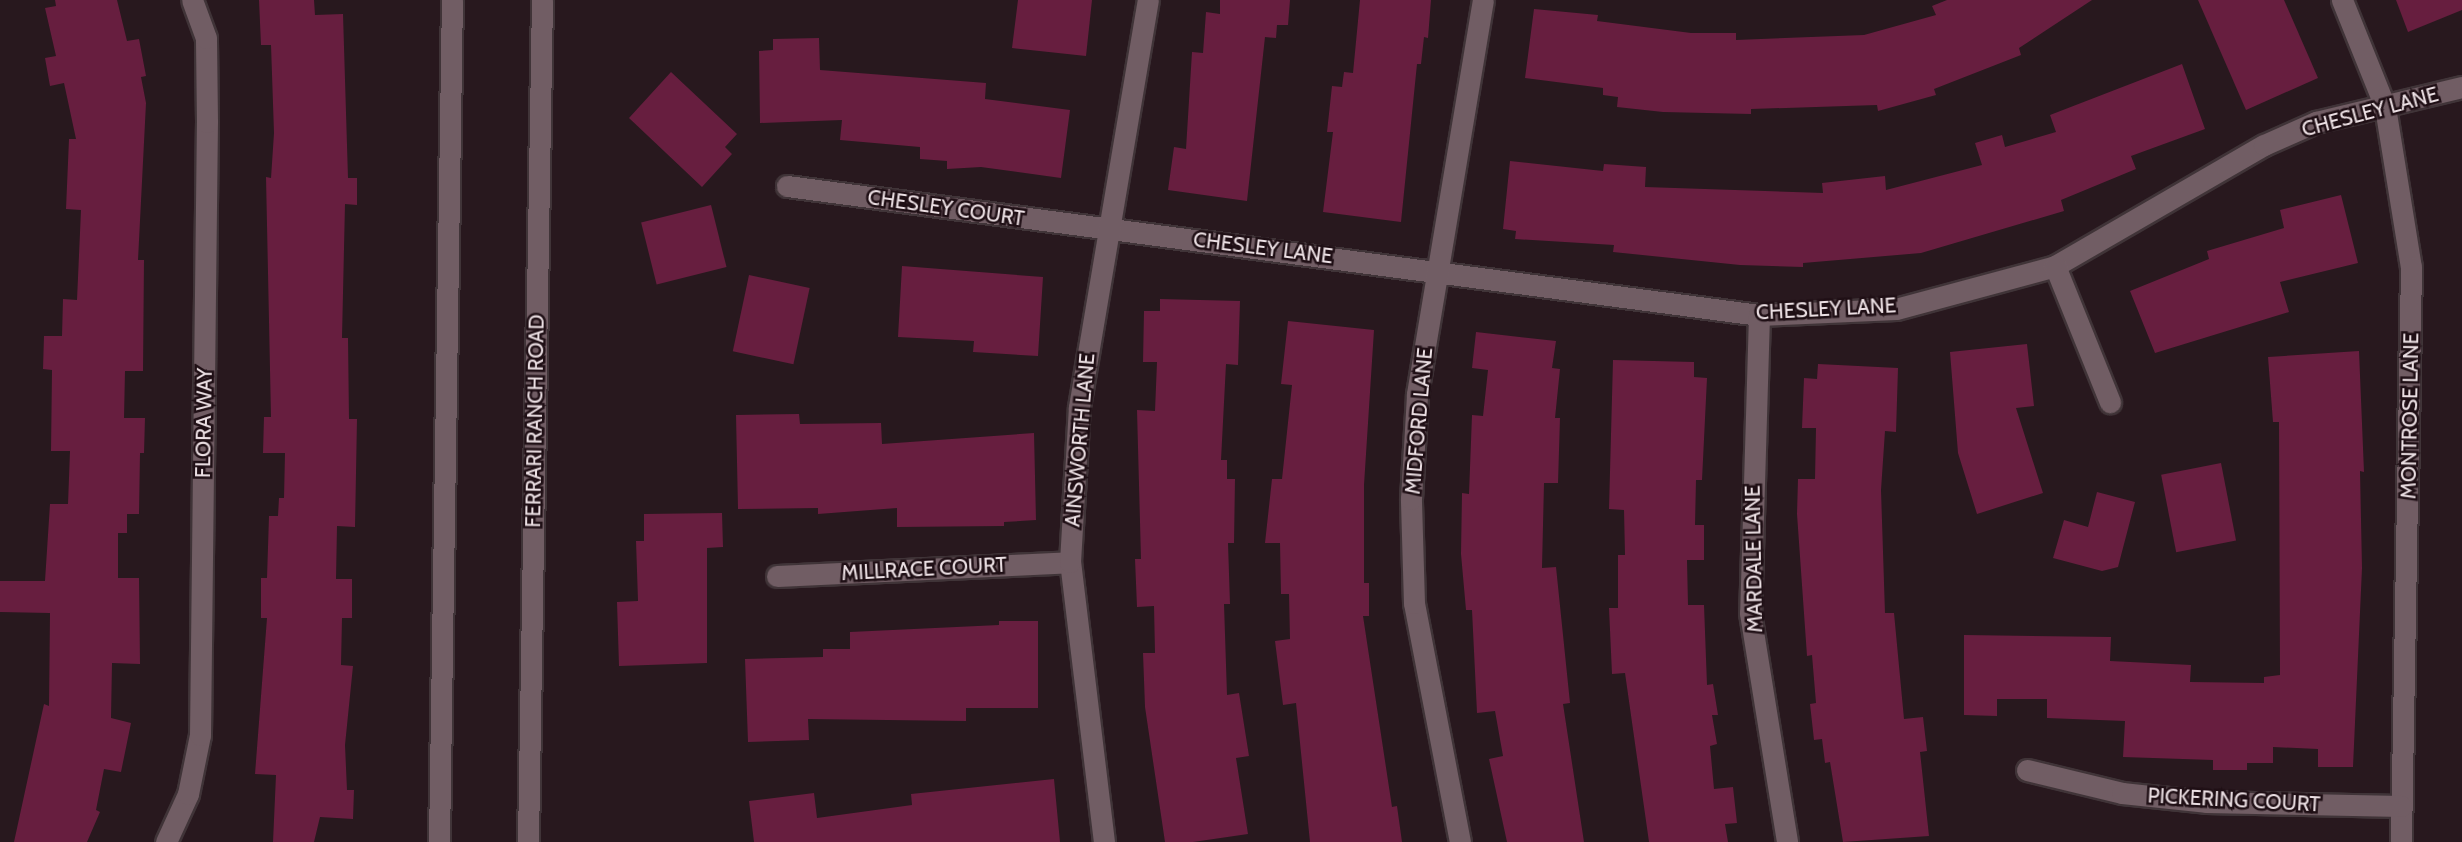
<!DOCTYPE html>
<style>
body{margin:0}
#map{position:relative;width:2462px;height:842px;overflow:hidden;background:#28181e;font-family:Cabin,sans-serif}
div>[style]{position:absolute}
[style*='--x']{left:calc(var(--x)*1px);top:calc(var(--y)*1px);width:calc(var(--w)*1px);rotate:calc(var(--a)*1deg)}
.building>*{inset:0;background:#671e3f;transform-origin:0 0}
.roads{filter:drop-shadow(2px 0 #403438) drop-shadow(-2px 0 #403438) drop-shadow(0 2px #403438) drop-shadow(0 -2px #403438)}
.street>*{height:21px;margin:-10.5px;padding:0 10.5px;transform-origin:10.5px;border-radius:10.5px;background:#715d64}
.secondary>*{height:21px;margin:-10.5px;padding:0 10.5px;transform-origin:10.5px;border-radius:10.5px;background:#715d64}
span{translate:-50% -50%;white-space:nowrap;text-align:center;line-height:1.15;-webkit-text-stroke:5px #1f0f15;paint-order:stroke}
.street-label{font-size:21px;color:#ebdfe3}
</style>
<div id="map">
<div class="building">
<i style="clip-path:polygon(55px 0,117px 0,127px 41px,139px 39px,146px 76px,141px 77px,146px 103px,138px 260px,144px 260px,143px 371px,125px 371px,124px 418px,145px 418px,144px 453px,140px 453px,139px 514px,127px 514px,127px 533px,118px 533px,118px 578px,139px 578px,140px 664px,112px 663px,111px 718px,131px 723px,121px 772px,104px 769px,96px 810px,100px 812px,87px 842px,14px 842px,44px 704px,49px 706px,50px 613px,0 612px,0 581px,45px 581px,50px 504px,68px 504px,70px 451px,51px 451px,52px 370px,43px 369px,44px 336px,62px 336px,63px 299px,77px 300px,81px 210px,66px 209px,69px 139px,76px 139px,64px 83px,50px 86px,45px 58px,56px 56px,45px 8px,56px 6px)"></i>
<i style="clip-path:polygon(259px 0,314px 0,315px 15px,343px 14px,348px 178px,357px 178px,357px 205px,345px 204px,342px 338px,348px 338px,349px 419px,357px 419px,355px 527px,337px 526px,336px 579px,352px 579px,352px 618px,342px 618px,341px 665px,353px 666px,345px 745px,347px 790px,354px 790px,353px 819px,320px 817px,314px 842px,273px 842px,276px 775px,255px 774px,267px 618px,261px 618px,261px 578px,267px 578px,269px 516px,278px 516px,279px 498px,284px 498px,285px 453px,263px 453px,264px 417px,271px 417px,266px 177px,271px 178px,274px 133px,271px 45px,261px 45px)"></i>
<i style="clip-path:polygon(1018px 0,1092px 0,1086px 56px,1012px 48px)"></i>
<i style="clip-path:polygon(1220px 0,1290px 0,1288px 25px,1277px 25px,1276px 38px,1265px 37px,1247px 201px,1168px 190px,1174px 147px,1186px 149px,1192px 52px,1203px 53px,1206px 12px,1220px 14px)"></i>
<i style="clip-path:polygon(1360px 0,1431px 0,1428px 38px,1424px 37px,1421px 64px,1417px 64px,1401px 222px,1323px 212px,1333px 132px,1327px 132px,1332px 86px,1342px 87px,1344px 72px,1353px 73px)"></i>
<i style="clip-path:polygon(1947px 0,2092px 0,2019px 48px,2021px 55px,1934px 89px,1936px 95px,1878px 111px,1877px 105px,1751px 109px,1751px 114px,1663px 112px,1617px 107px,1618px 97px,1603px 95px,1603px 88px,1525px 78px,1534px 9px,1598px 15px,1597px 21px,1691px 33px,1736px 33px,1736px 40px,1864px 35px,1936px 15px,1932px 6px)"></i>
<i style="clip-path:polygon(2198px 0,2284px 0,2318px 78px,2246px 110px)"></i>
<i style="clip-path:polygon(2396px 0,2462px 0,2462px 10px,2408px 32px)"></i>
<i style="clip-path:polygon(819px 38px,820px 70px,986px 83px,985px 99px,1070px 110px,1061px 178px,981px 167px,947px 169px,947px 161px,920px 159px,920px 147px,840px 140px,842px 120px,760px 123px,759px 51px,773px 50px,773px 39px)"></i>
<i style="clip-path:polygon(2182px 64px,2205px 129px,2131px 156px,2136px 169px,2061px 200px,2064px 211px,1921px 253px,1803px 263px,1803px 267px,1740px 265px,1613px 252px,1614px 245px,1515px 239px,1516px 231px,1503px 229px,1510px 161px,1603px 171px,1604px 164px,1646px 167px,1645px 187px,1823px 193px,1822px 183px,1885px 176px,1886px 190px,1982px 165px,1975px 143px,2002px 135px,2005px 147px,2056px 132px,2050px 115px)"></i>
<i style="clip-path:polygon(671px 72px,737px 134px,725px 147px,732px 154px,702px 187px,629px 118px)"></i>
<i style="clip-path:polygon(2341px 195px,2358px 263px,2280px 282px,2289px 312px,2155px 353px,2130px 291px,2209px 259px,2207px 251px,2284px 228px,2280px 210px)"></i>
<i style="left:711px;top:205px;width:64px;height:72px;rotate:76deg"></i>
<i style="clip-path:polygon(902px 266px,1043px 277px,1038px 356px,973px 352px,974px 341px,898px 337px)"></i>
<i style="left:749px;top:275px;width:62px;height:78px;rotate:12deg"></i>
<i style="clip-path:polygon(1160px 299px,1240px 301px,1238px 365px,1226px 364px,1221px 460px,1227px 460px,1227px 479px,1235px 479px,1234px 543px,1228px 543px,1230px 604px,1224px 604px,1227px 695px,1239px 693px,1249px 756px,1236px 758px,1248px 834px,1193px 842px,1165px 842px,1145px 707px,1143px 653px,1155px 653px,1154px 606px,1137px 607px,1135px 559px,1141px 559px,1137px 410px,1155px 411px,1157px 362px,1143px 362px,1144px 311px,1160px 311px)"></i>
<i style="clip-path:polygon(1288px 321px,1374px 330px,1364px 485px,1364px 583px,1369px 583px,1369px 616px,1363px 616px,1392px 807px,1397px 806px,1402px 842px,1310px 842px,1296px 703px,1283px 705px,1275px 641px,1290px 639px,1289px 594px,1281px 594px,1280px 543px,1265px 543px,1272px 479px,1282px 479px,1292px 385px,1281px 384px)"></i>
<i style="clip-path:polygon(1476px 332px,1556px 341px,1552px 368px,1560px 369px,1555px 418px,1560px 418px,1558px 483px,1544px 483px,1542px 568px,1556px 567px,1570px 703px,1563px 704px,1584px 842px,1507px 842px,1489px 759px,1503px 756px,1495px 711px,1477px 713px,1472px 610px,1466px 610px,1461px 554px,1462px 493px,1469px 494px,1472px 415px,1483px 416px,1488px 370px,1472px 368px)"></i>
<i style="clip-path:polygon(2027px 344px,2034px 406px,2016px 408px,2043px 493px,1977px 514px,1958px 453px,1950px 352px)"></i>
<i style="clip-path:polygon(2359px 351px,2364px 472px,2360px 471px,2362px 568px,2353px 767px,2318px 767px,2318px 749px,2273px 747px,2273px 763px,2247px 763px,2247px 770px,2213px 770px,2213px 760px,2123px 757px,2125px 721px,2047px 718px,2047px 699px,1997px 699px,1997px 716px,1964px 715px,1964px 635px,2111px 637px,2110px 661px,2191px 665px,2190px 682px,2264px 683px,2264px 677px,2280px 675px,2279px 422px,2273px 422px,2268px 357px)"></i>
<i style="clip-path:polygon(1613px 360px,1694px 362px,1694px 377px,1707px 378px,1702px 480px,1696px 480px,1695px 525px,1704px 525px,1704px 560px,1687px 560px,1688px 605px,1704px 605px,1707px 685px,1713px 684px,1718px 715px,1712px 715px,1717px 744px,1710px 746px,1714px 789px,1733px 787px,1737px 823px,1725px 824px,1728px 842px,1649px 842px,1625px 673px,1612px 674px,1609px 608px,1618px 608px,1618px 555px,1625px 555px,1624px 510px,1609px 509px)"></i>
<i style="clip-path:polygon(1818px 364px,1898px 368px,1896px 432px,1885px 431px,1881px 490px,1885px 613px,1894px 613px,1904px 719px,1923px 717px,1927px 751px,1920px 752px,1929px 836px,1843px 842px,1830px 762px,1825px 763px,1822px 739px,1814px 740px,1810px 704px,1816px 703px,1812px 655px,1807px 656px,1797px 514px,1798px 479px,1815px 479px,1816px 428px,1802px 428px,1804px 378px,1817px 379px)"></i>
<i style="clip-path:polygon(799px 414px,800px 424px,881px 423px,882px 444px,1034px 433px,1036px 520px,1004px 522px,1004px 526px,897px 527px,897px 508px,818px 514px,818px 508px,738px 509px,736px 415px)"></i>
<i style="left:2221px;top:463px;width:79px;height:61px;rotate:79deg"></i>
<i style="clip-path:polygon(2097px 492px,2135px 502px,2118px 567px,2102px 571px,2053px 558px,2064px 520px,2088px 527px)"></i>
<i style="clip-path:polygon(722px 513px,723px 547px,707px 548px,707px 663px,619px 666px,617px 602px,638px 601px,636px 541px,644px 541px,644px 514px)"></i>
<i style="clip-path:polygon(999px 621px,1038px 621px,1038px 708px,966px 708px,966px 721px,808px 719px,809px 740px,748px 742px,745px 659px,823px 657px,823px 649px,850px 649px,850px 632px,999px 625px)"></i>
<i style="clip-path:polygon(1054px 779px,1060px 842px,754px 842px,749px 801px,814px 793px,817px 818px,912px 805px,911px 794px)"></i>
</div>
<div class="roads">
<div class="street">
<i style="--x:2342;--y:0;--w:115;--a:68.1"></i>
<i style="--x:2385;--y:107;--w:162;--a:80.8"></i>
<i style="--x:2411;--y:267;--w:575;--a:91"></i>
<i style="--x:787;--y:186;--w:981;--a:7.56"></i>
<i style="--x:1759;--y:315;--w:137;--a:-2.5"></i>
<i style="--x:1896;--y:309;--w:165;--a:-15.1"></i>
<i style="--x:2055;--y:266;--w:241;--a:-30.1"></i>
<i style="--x:2264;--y:145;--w:57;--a:-23.9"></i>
<i style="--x:2316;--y:122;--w:150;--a:-13.5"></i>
<i style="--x:2055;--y:266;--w:147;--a:68"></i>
<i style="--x:1759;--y:315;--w:298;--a:91.7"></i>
<i style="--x:1750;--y:613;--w:232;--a:80.8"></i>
<i style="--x:777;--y:576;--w:293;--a:-2.7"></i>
<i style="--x:2027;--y:770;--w:98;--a:13.6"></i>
<i style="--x:2122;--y:793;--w:84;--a:6.1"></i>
<i style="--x:2206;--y:802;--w:195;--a:1.2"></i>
<i style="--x:166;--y:842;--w:53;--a:-65.4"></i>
<i style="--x:188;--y:794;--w:60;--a:-78.5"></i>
<i style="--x:200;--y:735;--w:613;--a:-89.35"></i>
<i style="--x:207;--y:122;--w:84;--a:-90.7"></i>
<i style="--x:206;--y:38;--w:40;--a:-110.2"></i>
<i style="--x:1104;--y:842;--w:282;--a:-96.9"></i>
<i style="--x:1070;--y:562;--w:155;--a:-86.7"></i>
<i style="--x:1079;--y:407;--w:413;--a:-80.4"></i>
<i style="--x:1460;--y:842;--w:243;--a:-100.9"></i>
<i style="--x:1414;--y:603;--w:104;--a:-91.7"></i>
<i style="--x:1411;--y:499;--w:105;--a:-86.7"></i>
<i style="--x:1417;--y:394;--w:399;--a:-80.5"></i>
</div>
<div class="secondary">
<i style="--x:439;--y:842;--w:842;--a:-89.12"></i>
<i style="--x:528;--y:842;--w:842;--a:-89.05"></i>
</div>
</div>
<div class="street-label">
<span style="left:2370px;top:112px;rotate:-15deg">CHESLEY LANE</span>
<span style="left:946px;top:208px;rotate:8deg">CHESLEY COURT</span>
<span style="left:1263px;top:248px;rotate:7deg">CHESLEY LANE</span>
<span style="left:1826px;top:309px;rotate:-3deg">CHESLEY LANE</span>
<span style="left:2410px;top:416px;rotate:-89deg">MONTROSE LANE</span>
<span style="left:535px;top:421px;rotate:-89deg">FERRARI RANCH ROAD</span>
<span style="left:1419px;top:421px;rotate:-85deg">MIDFORD LANE</span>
<span style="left:204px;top:423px;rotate:-89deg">FLORA WAY</span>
<span style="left:1080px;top:440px;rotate:-85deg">AINSWORTH LANE</span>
<span style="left:1754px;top:559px;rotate:-91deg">MARDALE LANE</span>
<span style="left:924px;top:569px;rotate:-3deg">MILLRACE COURT</span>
<span style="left:2234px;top:800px;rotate:3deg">PICKERING COURT</span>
</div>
</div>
